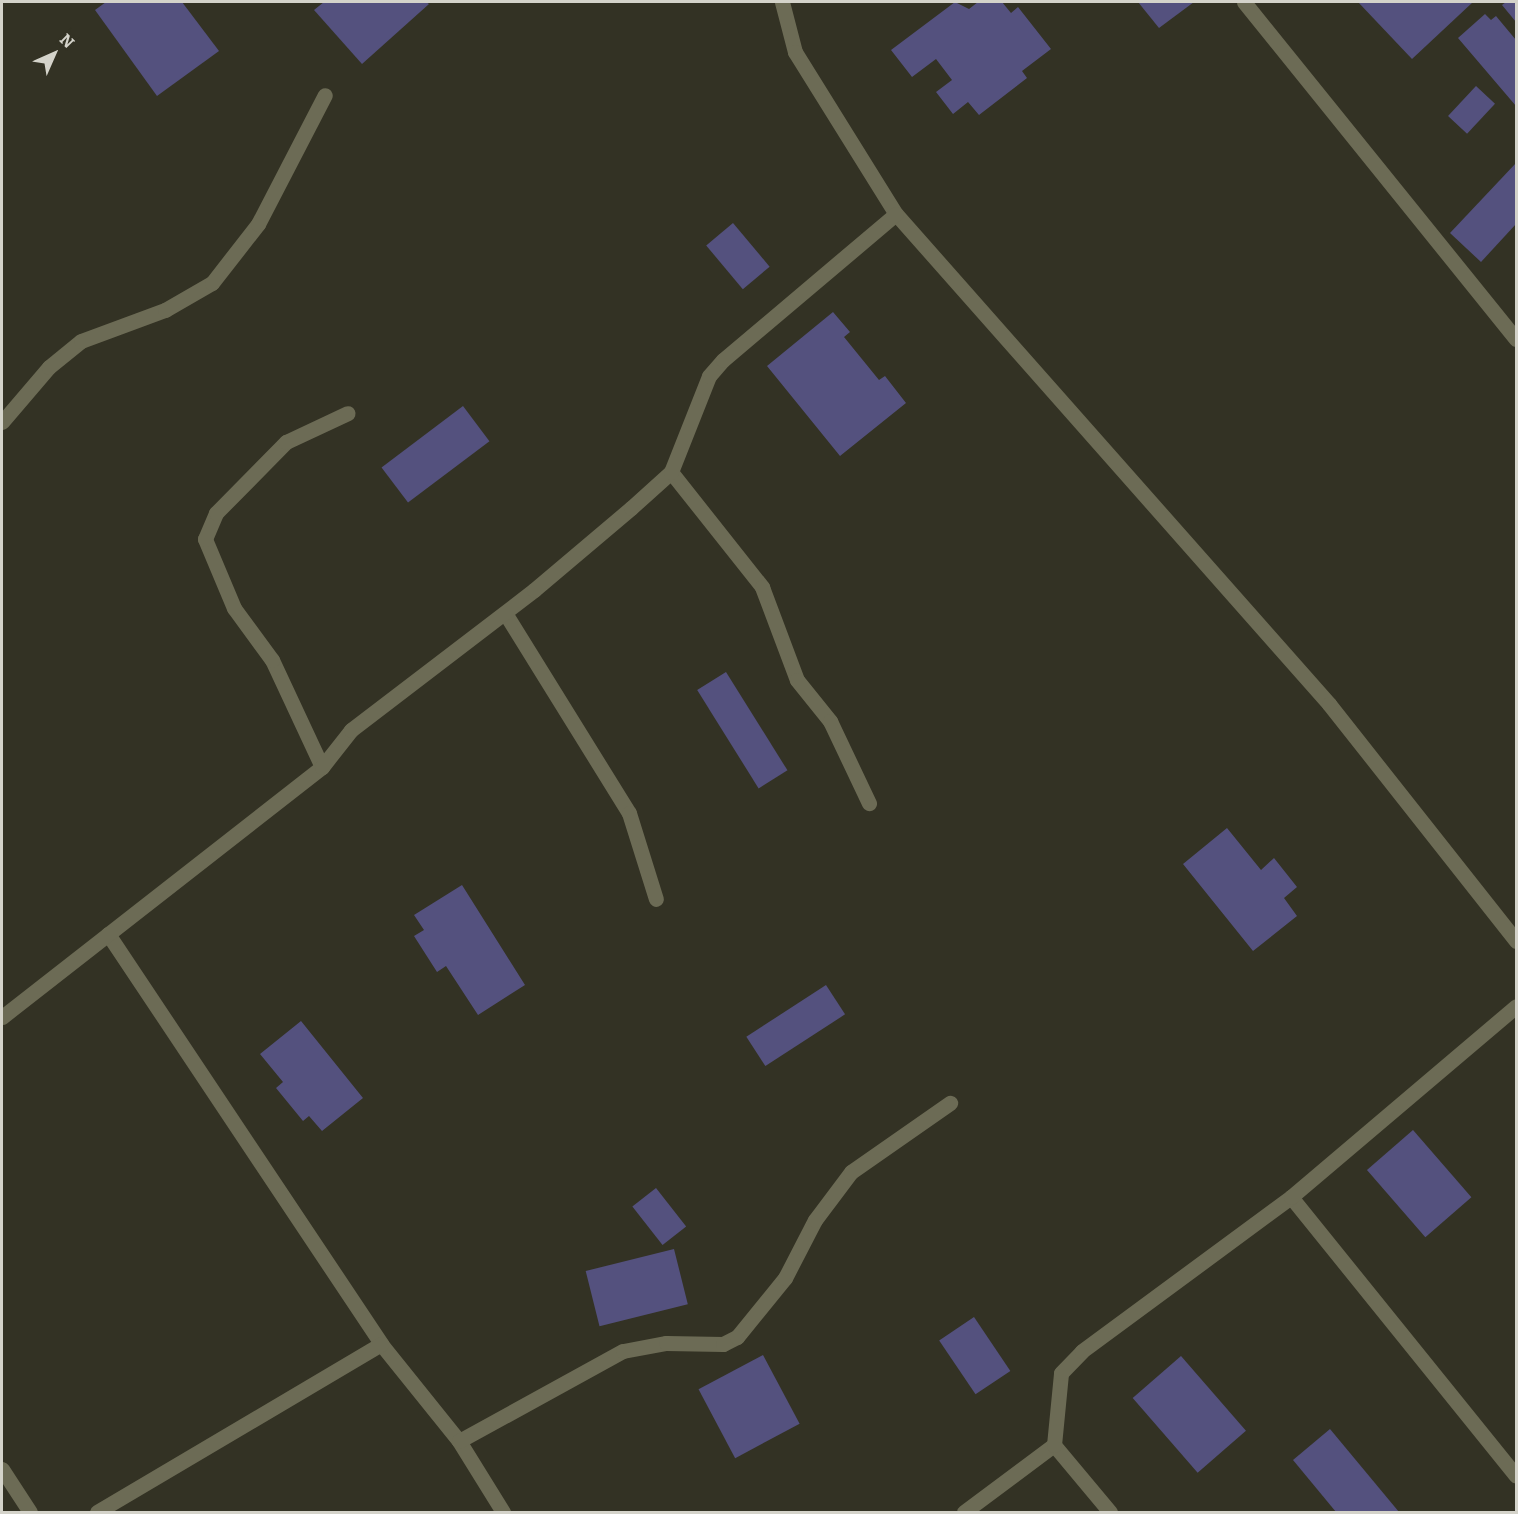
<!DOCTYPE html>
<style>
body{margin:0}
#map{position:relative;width:1518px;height:1514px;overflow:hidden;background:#333224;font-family:Bitter,serif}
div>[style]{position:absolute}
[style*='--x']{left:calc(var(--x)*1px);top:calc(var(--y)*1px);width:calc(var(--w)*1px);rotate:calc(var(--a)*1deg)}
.building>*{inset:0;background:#54517e;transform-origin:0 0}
.minor>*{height:15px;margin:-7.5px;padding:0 7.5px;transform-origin:7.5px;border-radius:7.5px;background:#6c6b55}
span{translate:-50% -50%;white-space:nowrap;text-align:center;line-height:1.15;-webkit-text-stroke:5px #333224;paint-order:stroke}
.frame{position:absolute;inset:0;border:3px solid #d4d3ca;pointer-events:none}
.north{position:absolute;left:24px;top:24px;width:60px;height:60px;-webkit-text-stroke:4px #333224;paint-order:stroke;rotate:45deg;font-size:16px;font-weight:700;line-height:24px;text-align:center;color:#d4d3ca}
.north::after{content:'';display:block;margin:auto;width:21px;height:27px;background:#d4d3ca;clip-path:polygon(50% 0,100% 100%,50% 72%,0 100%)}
</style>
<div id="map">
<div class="building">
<i style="clip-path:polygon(106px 2px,182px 2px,219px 51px,157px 96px,95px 10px)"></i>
<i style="clip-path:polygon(324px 2px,426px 2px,429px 4px,362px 64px,314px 10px)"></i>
<i style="clip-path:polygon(955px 2px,969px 9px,978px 2px,1002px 2px,1011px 13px,1018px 7px,1051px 49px,1022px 71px,1027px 78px,979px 115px,968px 102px,953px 114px,936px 92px,952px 80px,936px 59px,912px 77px,891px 50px)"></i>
<i style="clip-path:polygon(1138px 2px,1194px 2px,1159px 28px)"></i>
<i style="clip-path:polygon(1358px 2px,1473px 2px,1412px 59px)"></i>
<i style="clip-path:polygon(1506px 2px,1516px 2px,1516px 22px,1502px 5px)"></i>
<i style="clip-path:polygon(1485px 14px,1491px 20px,1496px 16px,1516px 40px,1516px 106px,1458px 38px)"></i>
<i style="left:1476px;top:86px;width:26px;height:41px;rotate:43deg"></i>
<i style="clip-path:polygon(1516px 163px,1516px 224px,1481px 262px,1450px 233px)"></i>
<i style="left:733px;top:223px;width:57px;height:35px;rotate:50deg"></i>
<i style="clip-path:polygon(833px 312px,850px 332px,844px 337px,879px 380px,885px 376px,906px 403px,840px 456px,767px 366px)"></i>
<i style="left:463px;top:406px;width:44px;height:102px;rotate:53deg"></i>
<i style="left:726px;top:672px;width:116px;height:34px;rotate:58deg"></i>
<i style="clip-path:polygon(1227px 828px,1261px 870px,1274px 858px,1297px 887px,1284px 898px,1297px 916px,1253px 951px,1183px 864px)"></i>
<i style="clip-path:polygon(462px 885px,525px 985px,478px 1015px,446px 966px,437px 972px,414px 936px,424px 930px,414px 915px)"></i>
<i style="left:826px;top:985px;width:35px;height:95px;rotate:57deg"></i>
<i style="clip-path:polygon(301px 1021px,363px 1098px,322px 1131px,309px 1116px,303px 1121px,276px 1088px,283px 1082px,260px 1054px)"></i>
<i style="left:1413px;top:1130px;width:89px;height:61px;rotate:49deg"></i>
<i style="left:656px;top:1188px;width:49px;height:30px;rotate:52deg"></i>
<i style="left:674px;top:1249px;width:57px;height:91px;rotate:76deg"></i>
<i style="left:974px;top:1317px;width:65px;height:42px;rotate:56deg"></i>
<i style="left:763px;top:1355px;width:78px;height:73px;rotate:62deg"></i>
<i style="left:1181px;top:1356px;width:99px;height:64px;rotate:49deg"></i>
<i style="clip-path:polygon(1330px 1429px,1399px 1512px,1336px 1512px,1293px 1460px)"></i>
</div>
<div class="minor">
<i style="--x:782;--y:2;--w:52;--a:75.4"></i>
<i style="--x:795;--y:52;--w:191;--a:58.1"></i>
<i style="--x:896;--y:214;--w:654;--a:48.53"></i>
<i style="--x:1329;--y:704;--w:302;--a:51.7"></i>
<i style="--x:1244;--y:2;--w:433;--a:51.1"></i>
<i style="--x:2;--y:422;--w:72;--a:-49.5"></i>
<i style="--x:49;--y:367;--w:41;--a:-39.1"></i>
<i style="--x:81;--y:341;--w:90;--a:-20.3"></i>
<i style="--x:165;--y:310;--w:54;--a:-29.9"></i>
<i style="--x:212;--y:283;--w:75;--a:-52.1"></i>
<i style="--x:258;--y:224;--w:145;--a:-62.6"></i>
<i style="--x:671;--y:472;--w:147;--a:51.6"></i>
<i style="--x:762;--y:587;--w:99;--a:69.4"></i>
<i style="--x:797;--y:680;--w:53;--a:51.2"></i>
<i style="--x:830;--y:721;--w:91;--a:64.6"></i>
<i style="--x:505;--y:613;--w:235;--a:58.2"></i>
<i style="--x:629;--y:813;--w:90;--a:72.6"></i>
<i style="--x:322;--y:767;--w:118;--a:-115"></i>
<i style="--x:272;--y:660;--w:64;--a:-126.2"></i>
<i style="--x:234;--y:608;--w:75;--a:-112.8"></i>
<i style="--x:205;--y:539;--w:28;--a:-67"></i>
<i style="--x:216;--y:513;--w:100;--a:-45.4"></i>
<i style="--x:286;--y:442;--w:68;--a:-25.1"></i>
<i style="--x:108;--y:934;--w:493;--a:56.3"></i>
<i style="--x:381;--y:1344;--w:124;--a:51.2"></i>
<i style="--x:459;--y:1441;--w:84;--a:58.2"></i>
<i style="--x:2;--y:1017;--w:406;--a:-38"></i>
<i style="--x:322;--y:767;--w:47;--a:-51.9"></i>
<i style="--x:351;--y:730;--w:230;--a:-37.4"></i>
<i style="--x:534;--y:590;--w:127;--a:-40.2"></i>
<i style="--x:631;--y:508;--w:54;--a:-42"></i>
<i style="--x:671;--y:472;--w:103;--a:-68.4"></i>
<i style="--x:709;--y:376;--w:21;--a:-49"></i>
<i style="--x:723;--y:360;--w:226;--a:-40.2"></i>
<i style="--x:1291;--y:1197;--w:358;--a:51.1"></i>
<i style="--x:459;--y:1441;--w:187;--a:-28.8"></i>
<i style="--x:623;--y:1351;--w:44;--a:-10.5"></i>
<i style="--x:666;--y:1343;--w:57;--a:1"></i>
<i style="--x:723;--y:1344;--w:16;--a:-27"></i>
<i style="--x:737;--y:1337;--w:76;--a:-50.9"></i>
<i style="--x:785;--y:1278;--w:65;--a:-62.7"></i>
<i style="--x:815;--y:1220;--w:60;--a:-53.1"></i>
<i style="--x:851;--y:1172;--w:121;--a:-34.9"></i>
<i style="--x:2;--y:1469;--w:51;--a:56.9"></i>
<i style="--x:97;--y:1512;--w:330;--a:-30.6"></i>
<i style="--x:964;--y:1512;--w:112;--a:-36.7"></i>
<i style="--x:1110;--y:1512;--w:87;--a:-129.9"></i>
<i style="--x:1054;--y:1445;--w:72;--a:-84.4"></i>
<i style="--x:1061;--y:1373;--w:30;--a:-46"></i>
<i style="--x:1082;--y:1351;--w:260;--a:-36.4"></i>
<i style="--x:1291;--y:1197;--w:295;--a:-40.3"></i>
</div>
<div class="frame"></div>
<div class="north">N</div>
</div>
